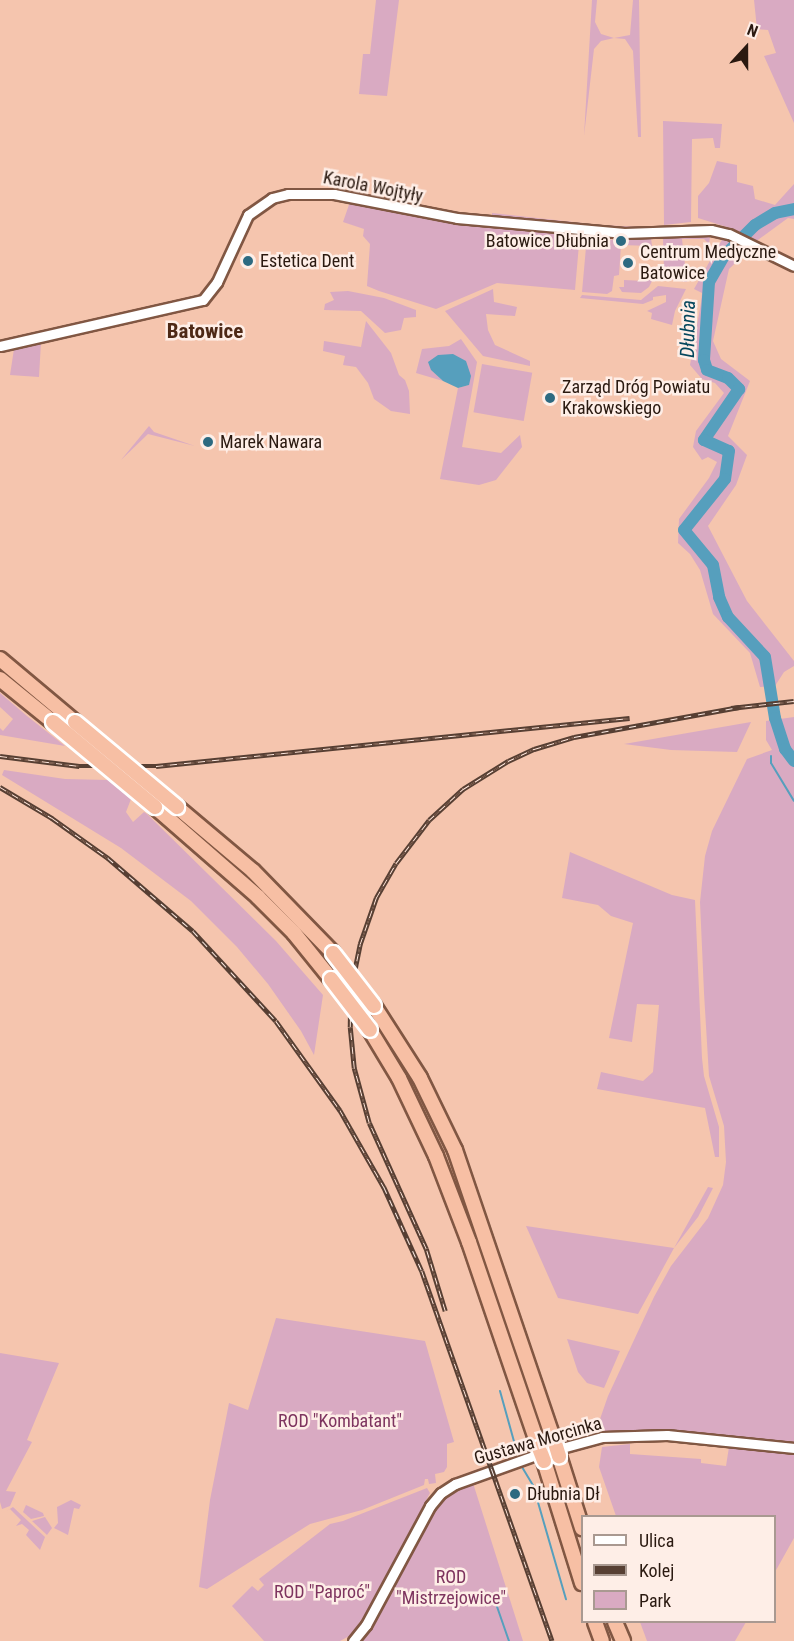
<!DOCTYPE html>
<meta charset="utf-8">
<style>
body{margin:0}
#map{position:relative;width:794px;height:1641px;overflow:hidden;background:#f5c5ae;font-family:"Roboto Condensed",sans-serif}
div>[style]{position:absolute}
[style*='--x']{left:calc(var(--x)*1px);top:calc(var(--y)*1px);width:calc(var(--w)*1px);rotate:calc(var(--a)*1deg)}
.green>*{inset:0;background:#d9aac2;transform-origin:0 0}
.water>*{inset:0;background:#569fbd}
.stream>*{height:2px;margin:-1px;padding:0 1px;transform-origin:1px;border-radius:1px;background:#569fbd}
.river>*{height:12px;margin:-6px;padding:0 6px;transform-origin:6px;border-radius:6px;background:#569fbd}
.roads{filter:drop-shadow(2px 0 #815743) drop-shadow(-2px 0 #815743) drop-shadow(0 2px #815743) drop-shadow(0 -2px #815743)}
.minor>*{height:9px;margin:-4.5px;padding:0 4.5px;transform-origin:4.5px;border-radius:4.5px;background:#fff}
.highway>*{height:14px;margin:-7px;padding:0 7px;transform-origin:7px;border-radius:7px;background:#f7bfa4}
.rail>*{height:4.5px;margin-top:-2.25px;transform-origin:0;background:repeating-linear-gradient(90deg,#feeee7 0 7px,#573f33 0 14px);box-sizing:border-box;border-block:2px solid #573f33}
.bridges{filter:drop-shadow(2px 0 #fff) drop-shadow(-2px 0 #fff) drop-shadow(0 2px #fff) drop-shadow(0 -2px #fff)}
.highway-bridge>*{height:14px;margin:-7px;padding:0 7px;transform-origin:7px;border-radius:7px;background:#f7bfa4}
.dots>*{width:16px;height:16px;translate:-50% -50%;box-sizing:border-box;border:3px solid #feeee7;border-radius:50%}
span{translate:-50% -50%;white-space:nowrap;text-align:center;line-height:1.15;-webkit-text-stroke:5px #feeee7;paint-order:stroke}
.street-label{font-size:18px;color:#2a1910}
.poi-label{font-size:18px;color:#2a1910}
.right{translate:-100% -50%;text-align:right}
.left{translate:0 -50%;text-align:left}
.park-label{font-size:18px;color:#7e345f}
.water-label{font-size:20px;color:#05475d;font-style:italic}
.quarter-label{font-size:21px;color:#4e2916;font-weight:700}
.legend{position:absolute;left:581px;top:1515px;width:195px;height:108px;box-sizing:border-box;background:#feeee7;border:2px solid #a99991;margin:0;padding:8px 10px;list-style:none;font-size:18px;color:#2a1910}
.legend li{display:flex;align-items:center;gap:12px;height:30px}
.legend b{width:30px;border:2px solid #a99991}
.north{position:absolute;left:716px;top:18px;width:60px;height:60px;-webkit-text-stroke:4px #feeee7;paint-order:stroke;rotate:21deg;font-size:16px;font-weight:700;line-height:24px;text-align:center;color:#2a1910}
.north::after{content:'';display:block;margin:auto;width:21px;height:27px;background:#2a1910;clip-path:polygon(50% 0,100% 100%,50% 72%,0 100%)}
</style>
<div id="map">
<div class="green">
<i style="clip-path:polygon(376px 0,399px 0,387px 96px,359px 94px,363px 54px,370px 54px)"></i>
<i style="clip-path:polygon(592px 0,597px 0,595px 22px,601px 34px,614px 38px,630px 35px,633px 0,639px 0,641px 137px,638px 137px,633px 51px,625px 39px,614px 38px,601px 41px,594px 49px,584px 136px)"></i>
<i style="clip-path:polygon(754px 0,794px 0,794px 123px,764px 56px,776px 53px,768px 30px,757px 29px)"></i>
<i style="clip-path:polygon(663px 121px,722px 124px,720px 148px,715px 148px,713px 138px,692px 139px,691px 222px,664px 225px)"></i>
<i style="clip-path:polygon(717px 161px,737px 165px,737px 182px,753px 186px,755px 199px,775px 205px,794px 184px,794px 219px,788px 218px,755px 242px,730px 228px,698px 218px,698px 196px,709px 183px)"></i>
<i style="clip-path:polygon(351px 199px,580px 233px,575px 290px,497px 283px,436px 309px,379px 291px,367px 286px,370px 244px,363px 236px,364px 229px,343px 222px)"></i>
<i style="clip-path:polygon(492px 213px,600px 225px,640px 227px,608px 228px,516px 220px,492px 216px)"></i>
<i style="clip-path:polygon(705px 233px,710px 237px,709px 244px,704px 239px,682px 239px,687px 282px,660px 278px,659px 274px,664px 273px,663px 238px)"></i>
<i style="clip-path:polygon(587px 236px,620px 241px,647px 237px,651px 238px,652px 246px,621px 245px,619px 275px,614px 276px,612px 291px,607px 294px,582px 292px)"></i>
<i style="clip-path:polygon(723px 238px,748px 251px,729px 269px,713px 341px,721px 359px,750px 381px,728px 436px,747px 455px,736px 485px,708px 526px,747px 601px,794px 661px,794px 666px,784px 672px,775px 686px,760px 687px,750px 653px,713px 614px,700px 570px,690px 554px,678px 543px,679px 519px,709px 478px,717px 462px,708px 457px,702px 460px,693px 447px,696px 431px,724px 393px,715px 383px,702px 379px,690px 365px,701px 303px,702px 293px,694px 289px)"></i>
<i style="clip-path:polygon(645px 266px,648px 266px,648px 279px,653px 279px,649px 287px,641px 293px,622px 292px,619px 287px,624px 287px,624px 280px,644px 281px)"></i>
<i style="clip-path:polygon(658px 286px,686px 289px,675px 311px,672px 325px,651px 319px,652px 313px,647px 311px,666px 302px,666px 295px,653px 297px,653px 300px,643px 304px,580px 298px,582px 295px,641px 300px)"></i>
<i style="clip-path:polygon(493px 289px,494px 302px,517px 307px,515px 316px,486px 314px,488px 330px,495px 345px,530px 361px,530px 366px,483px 356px,445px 311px)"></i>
<i style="clip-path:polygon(348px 291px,384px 298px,416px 310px,416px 317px,404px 318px,401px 330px,385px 333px,361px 311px,324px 310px,325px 304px,334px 300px,330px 292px)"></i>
<i style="clip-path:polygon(366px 321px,391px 353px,399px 375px,405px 380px,409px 391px,410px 414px,391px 411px,374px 399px,368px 383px,356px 367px,343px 365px,345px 356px,323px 351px,324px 341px,361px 347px)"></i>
<i style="clip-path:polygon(461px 339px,477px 362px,462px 447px,501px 453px,520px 435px,522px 447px,496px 480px,479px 485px,440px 479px,458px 388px,469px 385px,431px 370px,443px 381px,416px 373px,422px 349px,449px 346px)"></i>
<i style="clip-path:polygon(41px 342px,39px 377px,10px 375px,14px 349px,0 352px)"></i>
<i style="left:482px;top:364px;width:51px;height:49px;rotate:10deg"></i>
<i style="clip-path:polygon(149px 426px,154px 432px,195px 446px,148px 434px,121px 460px)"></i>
<i style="clip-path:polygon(0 693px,27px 716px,65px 746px,0 735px,0 728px,3px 731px,13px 719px,0 707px)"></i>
<i style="clip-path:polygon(794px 717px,794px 1445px,679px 1432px,602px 1433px,601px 1429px,596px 1428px,598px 1418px,600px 1419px,608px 1396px,654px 1297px,671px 1266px,708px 1218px,723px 1185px,726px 1162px,724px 1126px,709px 1076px,704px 993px,700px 902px,705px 856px,712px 831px,747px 759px,772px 750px,766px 740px,766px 721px)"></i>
<i style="clip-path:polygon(751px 722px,737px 752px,671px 750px,624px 744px)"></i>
<i style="clip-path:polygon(4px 770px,65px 779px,108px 780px,131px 799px,126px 812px,133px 822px,144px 812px,147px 814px,276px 941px,323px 995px,314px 1055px,301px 1031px,268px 984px,237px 947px,191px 901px,121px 848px,2px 775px)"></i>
<i style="clip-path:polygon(570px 852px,672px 895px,695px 900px,702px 1058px,704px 1076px,719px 1127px,719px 1157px,715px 1157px,705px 1108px,597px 1089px,601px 1072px,643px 1081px,653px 1072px,659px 1005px,637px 1004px,632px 1042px,609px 1038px,633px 923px,611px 916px,598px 905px,562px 898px)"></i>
<i style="clip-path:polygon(708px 1187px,713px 1188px,698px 1217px,674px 1248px,638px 1314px,558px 1298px,526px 1226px,674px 1248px)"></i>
<i style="clip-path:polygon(276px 1318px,425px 1341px,454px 1442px,447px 1444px,447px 1467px,444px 1472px,435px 1474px,436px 1483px,429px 1484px,428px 1479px,425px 1479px,424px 1485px,362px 1510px,310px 1524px,207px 1589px,199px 1587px,210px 1500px,229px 1403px,248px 1410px)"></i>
<i style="clip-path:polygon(567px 1339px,620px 1351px,604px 1388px,587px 1383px,578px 1372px)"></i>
<i style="clip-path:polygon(0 1353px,59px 1363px,27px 1440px,32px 1442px,6px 1491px,16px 1492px,10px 1506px,2px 1509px,0 1502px)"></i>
<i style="clip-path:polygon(630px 1444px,630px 1454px,701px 1459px,701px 1463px,726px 1466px,729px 1447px,794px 1455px,794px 1538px,775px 1572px,774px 1516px,616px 1516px,599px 1467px,602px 1447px)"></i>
<i style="clip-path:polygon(473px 1483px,523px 1641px,362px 1641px,438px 1502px,450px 1492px,453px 1494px)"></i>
<i style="clip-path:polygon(427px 1488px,430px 1493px,368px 1610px,351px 1635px,340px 1641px,264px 1641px,232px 1606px,252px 1586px,258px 1591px,264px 1585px,259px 1579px,330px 1524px,343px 1521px)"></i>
<i style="clip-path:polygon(71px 1500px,81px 1505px,79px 1509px,74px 1508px,68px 1535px,54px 1528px,58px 1523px,57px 1507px)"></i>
<i style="clip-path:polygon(26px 1505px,43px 1513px,44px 1516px,31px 1519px,23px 1512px)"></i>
<i style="clip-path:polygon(13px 1507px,45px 1537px,40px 1550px,26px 1535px,29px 1530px,22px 1524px,16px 1526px,21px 1520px,10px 1509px,5px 1512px)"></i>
<i style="clip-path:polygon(45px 1517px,52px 1528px,47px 1535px,32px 1521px)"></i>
<i style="clip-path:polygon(640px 1622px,746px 1622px,735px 1641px,647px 1641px)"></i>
</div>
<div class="water">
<i style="clip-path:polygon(453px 354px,466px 361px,471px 376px,469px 385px,458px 388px,443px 381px,431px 370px,428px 362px,438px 355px)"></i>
</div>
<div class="stream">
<i style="--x:771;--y:756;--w:7;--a:90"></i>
<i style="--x:771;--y:763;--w:44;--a:58.8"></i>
<i style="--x:500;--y:1391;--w:67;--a:74.5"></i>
<i style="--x:522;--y:1467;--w:21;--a:59"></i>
<i style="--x:533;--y:1485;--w:119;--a:73.9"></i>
<i style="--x:494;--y:1598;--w:46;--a:70.8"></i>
</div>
<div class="river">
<i style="--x:794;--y:209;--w:19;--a:168"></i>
<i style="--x:775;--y:213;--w:23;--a:149"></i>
<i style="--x:755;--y:225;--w:44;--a:135"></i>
<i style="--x:724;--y:256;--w:30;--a:120"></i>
<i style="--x:709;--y:282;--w:78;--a:93.7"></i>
<i style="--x:704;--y:360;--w:10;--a:73"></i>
<i style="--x:707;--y:370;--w:22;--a:21"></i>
<i style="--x:728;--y:378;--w:16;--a:45"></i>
<i style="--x:739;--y:389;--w:62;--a:124.5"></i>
<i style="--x:704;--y:440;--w:27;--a:24"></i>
<i style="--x:729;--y:451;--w:28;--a:98"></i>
<i style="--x:725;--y:479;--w:65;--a:128.8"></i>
<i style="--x:684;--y:530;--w:45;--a:50.4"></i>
<i style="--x:713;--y:565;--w:33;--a:79"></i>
<i style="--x:719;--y:597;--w:22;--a:66"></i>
<i style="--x:728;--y:617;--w:54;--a:47.2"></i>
<i style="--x:765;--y:657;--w:62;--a:80.7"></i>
<i style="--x:775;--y:718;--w:33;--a:72"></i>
<i style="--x:785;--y:749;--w:15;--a:53"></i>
</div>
<div class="roads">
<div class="minor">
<i style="--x:0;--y:346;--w:208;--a:-12.8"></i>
<i style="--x:203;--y:300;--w:23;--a:-52"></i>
<i style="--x:217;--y:282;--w:74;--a:-65.2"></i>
<i style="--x:248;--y:215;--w:29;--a:-35"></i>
<i style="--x:272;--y:198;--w:16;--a:-14"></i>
<i style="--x:288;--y:194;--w:46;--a:0"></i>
<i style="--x:334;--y:194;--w:125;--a:11"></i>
<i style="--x:457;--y:218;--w:168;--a:5.1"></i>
<i style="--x:624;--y:233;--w:87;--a:-2"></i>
<i style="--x:711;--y:230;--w:18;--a:13"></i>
<i style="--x:729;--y:234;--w:72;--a:26.2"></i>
<i style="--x:353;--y:1641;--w:21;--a:-51"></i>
<i style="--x:366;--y:1625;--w:135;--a:-61.7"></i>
<i style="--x:430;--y:1506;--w:17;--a:-50"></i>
<i style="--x:441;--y:1493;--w:17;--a:-33"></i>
<i style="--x:455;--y:1484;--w:86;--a:-19.7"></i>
<i style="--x:536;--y:1455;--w:68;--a:-15.3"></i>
<i style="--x:602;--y:1437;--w:65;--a:-1.8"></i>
<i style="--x:667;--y:1435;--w:128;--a:5.8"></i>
</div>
<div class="highway">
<i style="--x:0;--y:659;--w:98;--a:40"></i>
<i style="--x:0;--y:679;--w:68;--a:39.1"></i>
<i style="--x:155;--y:807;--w:137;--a:41.1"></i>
<i style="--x:258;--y:897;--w:51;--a:45"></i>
<i style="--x:294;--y:933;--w:59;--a:51.2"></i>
<i style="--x:177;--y:807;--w:99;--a:40.1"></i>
<i style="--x:253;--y:871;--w:115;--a:45.7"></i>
<i style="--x:374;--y:1006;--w:85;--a:57.4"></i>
<i style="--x:420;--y:1078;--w:80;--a:64.1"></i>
<i style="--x:455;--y:1150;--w:310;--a:71.2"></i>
<i style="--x:370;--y:1030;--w:56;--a:58.9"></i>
<i style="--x:399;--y:1078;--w:86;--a:64.6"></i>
<i style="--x:436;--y:1156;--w:92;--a:69"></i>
<i style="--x:469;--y:1242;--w:218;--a:71.2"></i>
<i style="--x:559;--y:1456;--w:76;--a:72.3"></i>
<i style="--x:544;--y:1461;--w:128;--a:72.7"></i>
<i style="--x:595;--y:1622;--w:20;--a:70"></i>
<i style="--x:615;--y:1622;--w:21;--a:67"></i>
</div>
</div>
<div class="rail">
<i style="--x:731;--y:708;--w:63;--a:-6.3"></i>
<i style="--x:0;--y:756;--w:80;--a:7.2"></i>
<i style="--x:79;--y:766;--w:77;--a:0"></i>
<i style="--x:156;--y:766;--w:476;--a:-5.8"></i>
<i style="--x:0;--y:787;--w:61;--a:30.8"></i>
<i style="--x:52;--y:818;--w:69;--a:35.5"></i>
<i style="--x:108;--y:858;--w:112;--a:40.7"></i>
<i style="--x:193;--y:931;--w:122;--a:47.3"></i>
<i style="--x:276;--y:1021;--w:110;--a:54.3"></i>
<i style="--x:340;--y:1110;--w:89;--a:60.3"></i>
<i style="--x:384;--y:1187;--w:92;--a:65.7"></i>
<i style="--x:422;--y:1271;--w:392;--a:70.6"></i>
<i style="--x:445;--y:1311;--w:65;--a:-107"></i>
<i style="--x:426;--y:1249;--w:138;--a:-114.3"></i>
<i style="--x:369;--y:1123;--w:57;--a:-105.3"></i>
<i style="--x:354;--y:1068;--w:41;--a:-95.6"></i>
<i style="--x:350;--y:1027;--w:39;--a:-89"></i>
<i style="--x:351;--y:988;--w:45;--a:-78.4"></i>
<i style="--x:360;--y:944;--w:49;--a:-70.8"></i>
<i style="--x:376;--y:898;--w:40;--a:-60.3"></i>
<i style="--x:396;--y:863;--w:54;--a:-52.5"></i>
<i style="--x:429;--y:820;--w:46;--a:-42.4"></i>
<i style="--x:463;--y:789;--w:53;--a:-31.9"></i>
<i style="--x:508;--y:761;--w:29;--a:-25"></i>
<i style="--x:534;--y:749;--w:42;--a:-16.7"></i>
<i style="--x:574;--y:737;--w:168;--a:-10.3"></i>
</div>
<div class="bridges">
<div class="highway-bridge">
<i style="--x:53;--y:722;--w:133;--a:39.8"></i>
<i style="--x:75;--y:722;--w:133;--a:39.8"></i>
<i style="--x:333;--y:953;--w:67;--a:52.3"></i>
<i style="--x:331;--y:979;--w:64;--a:52.6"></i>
<i style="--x:555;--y:1443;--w:14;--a:73"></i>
<i style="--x:539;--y:1448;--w:14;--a:69"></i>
</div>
</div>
<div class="dots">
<i style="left:621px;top:241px;background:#2d6a81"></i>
<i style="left:248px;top:261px;background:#2d6a81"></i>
<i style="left:628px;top:263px;background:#2d6a81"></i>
<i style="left:550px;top:398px;background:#2d6a81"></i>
<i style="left:208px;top:442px;background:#2d6a81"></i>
<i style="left:515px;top:1494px;background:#2d6a81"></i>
</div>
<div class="street-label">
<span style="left:373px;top:187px;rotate:11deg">Karola Wojtyły</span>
<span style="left:538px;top:1441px;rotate:-16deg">Gustawa Morcinka</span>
</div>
<div class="poi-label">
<span class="right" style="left:609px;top:241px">Batowice Dłubnia</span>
<span class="left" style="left:640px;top:263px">Centrum Medyczne<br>Batowice</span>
<span class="left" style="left:260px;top:261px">Estetica Dent</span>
<span class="left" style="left:562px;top:398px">Zarząd Dróg Powiatu<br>Krakowskiego</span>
<span class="left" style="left:220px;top:442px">Marek Nawara</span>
<span class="left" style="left:527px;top:1494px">Dłubnia Dł</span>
</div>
<div class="park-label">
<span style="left:340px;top:1421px">ROD "Kombatant"</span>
<span style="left:451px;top:1588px">ROD<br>"Mistrzejowice"</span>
<span style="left:322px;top:1592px">ROD "Paproć"</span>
</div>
<div class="water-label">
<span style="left:688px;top:329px;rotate:-89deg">Dłubnia</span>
</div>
<div class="quarter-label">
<span style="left:205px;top:331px">Batowice</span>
</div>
<ul class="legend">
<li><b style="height:8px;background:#fff"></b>Ulica</li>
<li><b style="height:8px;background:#573f33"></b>Kolej</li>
<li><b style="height:16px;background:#d9aac2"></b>Park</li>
</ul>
<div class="north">N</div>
</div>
